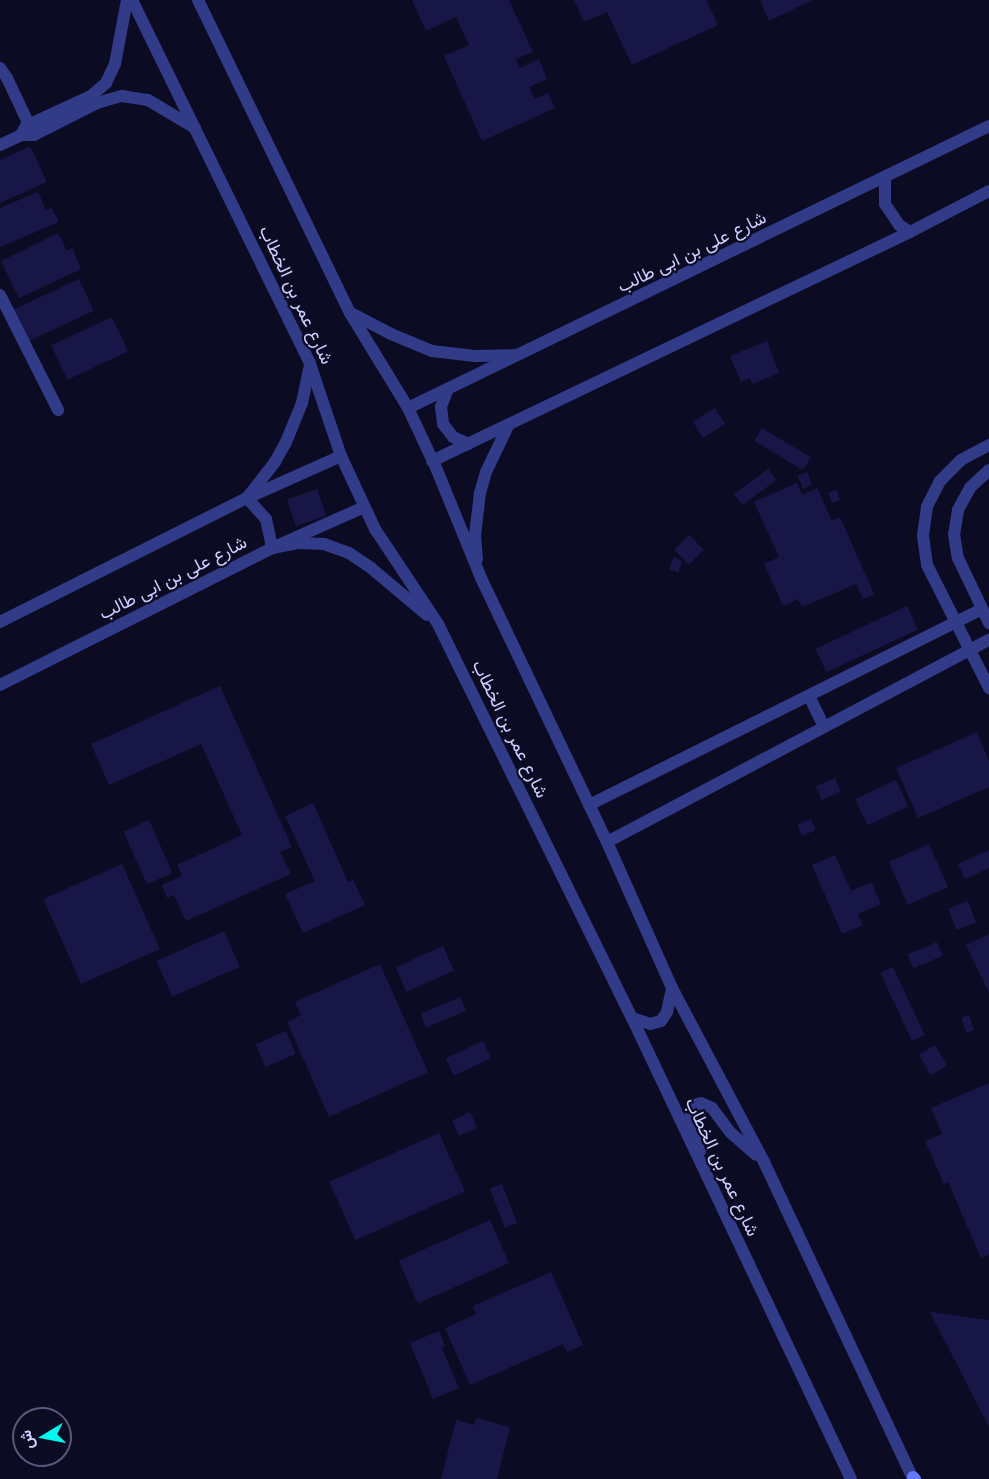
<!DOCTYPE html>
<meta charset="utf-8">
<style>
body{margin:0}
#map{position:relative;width:989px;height:1479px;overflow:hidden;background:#0c0b24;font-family:Inter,Vazirmatn,sans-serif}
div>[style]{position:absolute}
.building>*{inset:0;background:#181646;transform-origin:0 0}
.minor>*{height:12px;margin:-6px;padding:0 6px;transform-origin:6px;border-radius:6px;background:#313b88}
.tertiary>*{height:12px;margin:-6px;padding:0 6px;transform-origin:6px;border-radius:6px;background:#313b88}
.secondary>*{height:12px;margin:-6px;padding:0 6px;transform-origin:6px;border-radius:6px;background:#6577ff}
span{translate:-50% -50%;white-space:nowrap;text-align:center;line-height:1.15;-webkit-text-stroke:4.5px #0c0b24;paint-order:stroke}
.street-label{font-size:18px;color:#cecfff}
.north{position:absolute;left:12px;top:1407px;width:60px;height:60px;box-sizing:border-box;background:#0c0b24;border:2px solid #5a597c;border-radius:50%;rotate:260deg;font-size:16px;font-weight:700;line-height:24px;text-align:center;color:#cecfff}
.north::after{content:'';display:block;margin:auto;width:21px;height:27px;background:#00f9ee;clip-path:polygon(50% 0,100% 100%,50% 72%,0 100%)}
</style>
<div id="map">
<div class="building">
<i style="clip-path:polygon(412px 0,509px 0,533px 52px,516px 59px,520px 68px,539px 59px,547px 79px,529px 87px,535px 99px,548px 93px,555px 108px,482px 141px,444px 56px,469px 45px,456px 17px,426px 31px)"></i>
<i style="clip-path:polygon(574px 0,706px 0,718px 25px,632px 65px,607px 12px,584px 22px)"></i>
<i style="clip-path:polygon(760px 0,812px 0,769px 21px)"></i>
<i style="clip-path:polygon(30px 146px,47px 182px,0 203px,0 160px)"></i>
<i style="clip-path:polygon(38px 192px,46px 210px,52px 208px,59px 222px,0 247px,0 208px)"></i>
<i style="clip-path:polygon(58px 233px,67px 251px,72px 248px,81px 269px,19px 298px,1px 261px)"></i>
<i style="left:79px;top:279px;width:35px;height:73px;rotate:65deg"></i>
<i style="left:112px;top:317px;width:38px;height:67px;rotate:65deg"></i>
<i style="clip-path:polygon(767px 341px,779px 373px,752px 384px,750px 378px,741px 382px,730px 356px)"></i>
<i style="left:715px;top:408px;width:19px;height:26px;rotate:58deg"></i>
<i style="left:762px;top:428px;width:57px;height:15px;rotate:31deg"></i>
<i style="left:768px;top:469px;width:14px;height:42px;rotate:54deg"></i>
<i style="left:807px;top:472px;width:14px;height:10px;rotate:69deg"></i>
<i style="clip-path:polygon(797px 483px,802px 495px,817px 488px,832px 521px,840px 517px,874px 594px,863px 599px,856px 584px,802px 607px,798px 599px,783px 606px,764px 564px,779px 557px,754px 502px)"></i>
<i style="left:317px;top:489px;width:28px;height:32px;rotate:71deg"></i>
<i style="clip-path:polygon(837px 490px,840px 500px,832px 503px,828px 492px)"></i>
<i style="left:689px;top:535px;width:21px;height:21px;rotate:45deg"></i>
<i style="clip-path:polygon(674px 557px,682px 561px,678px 573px,669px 569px)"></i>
<i style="left:907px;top:606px;width:26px;height:101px;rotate:65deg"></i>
<i style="clip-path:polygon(220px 686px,292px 847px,280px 852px,291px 874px,186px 921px,174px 895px,167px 898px,162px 885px,182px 876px,177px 865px,242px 835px,201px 744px,109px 785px,91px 744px)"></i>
<i style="clip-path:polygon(977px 732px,989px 761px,989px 787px,918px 818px,896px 768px)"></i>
<i style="left:835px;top:778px;width:15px;height:21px;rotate:67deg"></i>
<i style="left:896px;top:780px;width:29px;height:45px;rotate:65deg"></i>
<i style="clip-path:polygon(313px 803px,348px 882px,353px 880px,365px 905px,303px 933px,285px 894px,315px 881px,285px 816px)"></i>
<i style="left:811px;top:819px;width:12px;height:15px;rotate:66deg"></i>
<i style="left:149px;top:820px;width:58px;height:28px;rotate:66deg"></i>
<i style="left:929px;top:844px;width:47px;height:44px;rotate:66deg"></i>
<i style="clip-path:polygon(989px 850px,989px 868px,965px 879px,958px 864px)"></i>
<i style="clip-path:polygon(835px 855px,851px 891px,871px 882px,881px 904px,858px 914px,863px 925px,842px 934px,812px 865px)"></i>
<i style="left:122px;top:864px;width:93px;height:86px;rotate:66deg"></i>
<i style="left:968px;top:901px;width:23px;height:21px;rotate:70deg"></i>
<i style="left:224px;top:931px;width:39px;height:74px;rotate:66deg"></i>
<i style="clip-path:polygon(989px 934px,989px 993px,966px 945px)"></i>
<i style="left:937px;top:942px;width:15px;height:32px;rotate:67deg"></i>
<i style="left:443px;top:946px;width:27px;height:52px;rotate:66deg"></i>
<i style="clip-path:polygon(380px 964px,428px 1072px,329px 1117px,287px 1022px,301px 1015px,295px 1002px)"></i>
<i style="left:893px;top:967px;width:75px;height:14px;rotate:65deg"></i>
<i style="left:460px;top:997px;width:15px;height:43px;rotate:67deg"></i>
<i style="left:969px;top:1015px;width:16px;height:8px;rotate:72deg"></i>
<i style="left:286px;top:1031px;width:25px;height:33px;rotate:67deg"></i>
<i style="left:483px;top:1041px;width:19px;height:41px;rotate:65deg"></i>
<i style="left:935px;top:1045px;width:24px;height:19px;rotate:60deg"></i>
<i style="clip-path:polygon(989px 1083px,989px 1254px,981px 1258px,948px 1182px,944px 1184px,925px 1141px,942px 1134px,931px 1108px)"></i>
<i style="left:470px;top:1112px;width:17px;height:20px;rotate:65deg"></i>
<i style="left:439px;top:1133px;width:64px;height:120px;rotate:66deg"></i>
<i style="left:502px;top:1184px;width:42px;height:13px;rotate:69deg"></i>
<i style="left:490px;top:1220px;width:47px;height:100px;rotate:66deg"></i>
<i style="clip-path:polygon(551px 1272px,583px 1345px,567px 1352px,563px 1344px,470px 1385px,445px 1328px,476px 1314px,473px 1306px)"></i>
<i style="clip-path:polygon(930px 1312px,989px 1320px,989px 1427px)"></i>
<i style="clip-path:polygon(439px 1331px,445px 1346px,442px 1348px,459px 1388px,433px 1399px,410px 1343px)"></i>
<i style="clip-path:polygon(476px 1418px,510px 1427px,497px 1479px,441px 1479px,456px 1420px,474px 1425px)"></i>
</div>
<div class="minor">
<i style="left:0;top:68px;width:12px;rotate:55deg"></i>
<i style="left:7px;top:78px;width:59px;rotate:64.7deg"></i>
<i style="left:21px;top:135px;width:10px;rotate:-61deg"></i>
<i style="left:26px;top:126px;width:72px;rotate:-24.8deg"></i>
<i style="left:91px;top:96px;width:20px;rotate:-41deg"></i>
<i style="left:106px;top:83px;width:21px;rotate:-65deg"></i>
<i style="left:115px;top:64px;width:65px;rotate:-79.4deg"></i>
<i style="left:0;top:145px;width:23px;rotate:-25deg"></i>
<i style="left:21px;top:135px;width:13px"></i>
<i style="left:34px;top:135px;width:71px;rotate:-26.9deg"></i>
<i style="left:97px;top:103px;width:26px;rotate:-16deg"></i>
<i style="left:122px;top:96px;width:26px;rotate:9deg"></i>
<i style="left:148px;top:100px;width:55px;rotate:30.8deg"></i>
<i style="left:0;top:295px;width:129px;rotate:63.2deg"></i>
</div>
<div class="tertiary">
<i style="left:132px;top:0;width:405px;rotate:63.9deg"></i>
<i style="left:310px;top:364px;width:97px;rotate:71.4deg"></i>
<i style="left:341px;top:456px;width:81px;rotate:65deg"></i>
<i style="left:375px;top:529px;width:114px;rotate:56.4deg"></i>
<i style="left:438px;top:624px;width:439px;rotate:63.8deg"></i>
<i style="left:632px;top:1018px;width:510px;rotate:64.59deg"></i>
<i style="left:198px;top:0;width:348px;rotate:64.1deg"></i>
<i style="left:350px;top:313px;width:111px;rotate:58.6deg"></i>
<i style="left:408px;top:408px;width:68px;rotate:64.9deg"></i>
<i style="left:437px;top:470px;width:117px;rotate:67.8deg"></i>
<i style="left:481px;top:578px;width:293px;rotate:64.5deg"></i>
<i style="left:607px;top:842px;width:160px;rotate:66deg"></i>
<i style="left:672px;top:988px;width:197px;rotate:62.1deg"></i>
<i style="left:764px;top:1162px;width:350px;rotate:64.8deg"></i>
<i style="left:885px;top:179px;width:25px;rotate:90deg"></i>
<i style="left:885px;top:204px;width:25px;rotate:56deg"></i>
<i style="left:899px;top:225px;width:13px;rotate:32deg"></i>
<i style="left:351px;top:313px;width:45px;rotate:27.7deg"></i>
<i style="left:391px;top:334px;width:44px;rotate:22.5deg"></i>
<i style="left:432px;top:351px;width:43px;rotate:6.6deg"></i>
<i style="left:475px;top:356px;width:41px;rotate:-1.4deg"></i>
<i style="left:310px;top:365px;width:39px;rotate:102deg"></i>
<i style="left:302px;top:403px;width:42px;rotate:112.3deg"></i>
<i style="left:286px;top:442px;width:23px;rotate:119deg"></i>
<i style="left:275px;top:462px;width:46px;rotate:127.9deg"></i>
<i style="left:247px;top:498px;width:28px;rotate:48deg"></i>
<i style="left:266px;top:519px;width:30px;rotate:78deg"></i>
<i style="left:272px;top:548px;width:26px;rotate:-11deg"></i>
<i style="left:298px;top:543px;width:26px;rotate:2deg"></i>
<i style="left:324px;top:544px;width:27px;rotate:20deg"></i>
<i style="left:349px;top:553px;width:27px;rotate:34deg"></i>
<i style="left:371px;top:568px;width:73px;rotate:40deg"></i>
<i style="left:447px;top:391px;width:17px;rotate:111deg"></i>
<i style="left:441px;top:407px;width:17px;rotate:83deg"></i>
<i style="left:443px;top:424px;width:16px;rotate:52deg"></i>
<i style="left:453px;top:437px;width:17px;rotate:24deg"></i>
<i style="left:408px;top:408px;width:646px;rotate:-25.89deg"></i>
<i style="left:989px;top:445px;width:32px;rotate:152deg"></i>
<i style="left:961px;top:460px;width:30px;rotate:135deg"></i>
<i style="left:940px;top:481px;width:29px;rotate:117deg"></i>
<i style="left:927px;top:507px;width:29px;rotate:98deg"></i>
<i style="left:923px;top:536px;width:29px;rotate:82deg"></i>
<i style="left:927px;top:565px;width:138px;rotate:63.2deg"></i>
<i style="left:432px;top:461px;width:530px;rotate:-25.6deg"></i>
<i style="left:910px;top:232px;width:89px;rotate:-27.4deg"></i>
<i style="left:989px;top:470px;width:26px;rotate:137deg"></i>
<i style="left:970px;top:488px;width:25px;rotate:119deg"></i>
<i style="left:958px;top:510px;width:24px;rotate:99deg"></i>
<i style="left:954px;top:534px;width:24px;rotate:81deg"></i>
<i style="left:958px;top:558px;width:72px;rotate:64.5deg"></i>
<i style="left:477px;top:559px;width:24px;rotate:-95deg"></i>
<i style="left:475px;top:535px;width:42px;rotate:-83.2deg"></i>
<i style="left:480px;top:493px;width:22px;rotate:-74deg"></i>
<i style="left:486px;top:472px;width:51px;rotate:-64.4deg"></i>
<i style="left:0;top:622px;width:276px;rotate:-26.7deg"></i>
<i style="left:247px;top:498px;width:103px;rotate:-24.1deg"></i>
<i style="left:0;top:685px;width:305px;rotate:-26.7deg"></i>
<i style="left:272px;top:548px;width:101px;rotate:-24deg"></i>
<i style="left:809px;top:696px;width:34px;rotate:64deg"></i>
<i style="left:589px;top:805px;width:439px;rotate:-26.5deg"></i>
<i style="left:607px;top:842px;width:432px;rotate:-27.9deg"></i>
<i style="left:632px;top:1018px;width:19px;rotate:18deg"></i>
<i style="left:650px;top:1024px;width:11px;rotate:-15deg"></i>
<i style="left:661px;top:1021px;width:11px;rotate:-56deg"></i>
<i style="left:667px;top:1012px;width:25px;rotate:-78deg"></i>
<i style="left:700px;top:1151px;width:35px;rotate:-106deg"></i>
<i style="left:690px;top:1117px;width:13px;rotate:-67deg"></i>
<i style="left:695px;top:1105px;width:6px;rotate:-18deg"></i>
<i style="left:701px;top:1103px;width:12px;rotate:24deg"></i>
<i style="left:712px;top:1108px;width:31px;rotate:53deg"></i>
<i style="left:731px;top:1133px;width:33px;rotate:41deg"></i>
</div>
<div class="secondary">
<i style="left:913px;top:1477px;width:3px;rotate:45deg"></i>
</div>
<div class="street-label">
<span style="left:692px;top:252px;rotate:-26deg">شارع على بن ابى طالب</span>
<span style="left:296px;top:295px;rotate:65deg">شارع عمر بن الخطاب</span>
<span style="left:173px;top:578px;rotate:-27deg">شارع على بن ابى طالب</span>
<span style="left:510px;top:729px;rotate:64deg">شارع عمر بن الخطاب</span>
<span style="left:722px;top:1167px;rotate:65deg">شارع عمر بن الخطاب</span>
</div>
<div class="north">ش</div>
</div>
